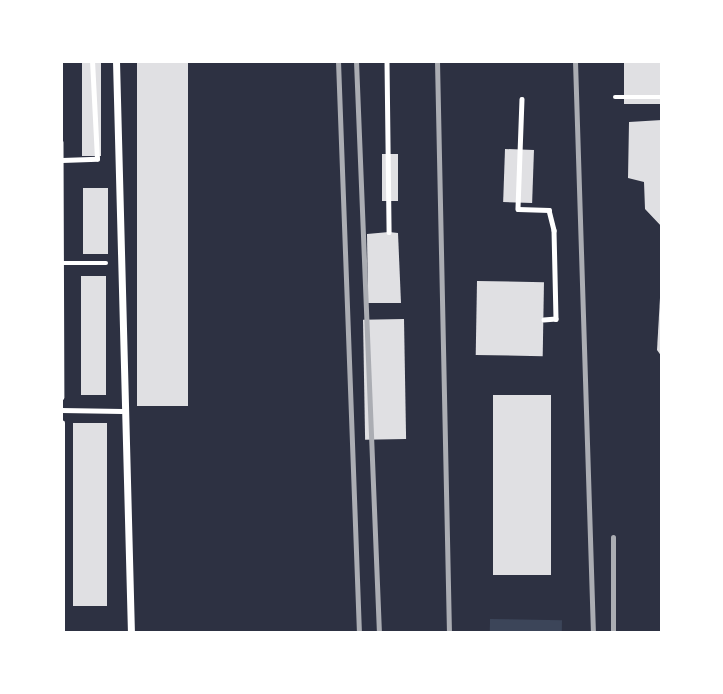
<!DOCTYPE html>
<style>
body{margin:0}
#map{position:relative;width:723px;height:694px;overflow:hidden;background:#2d3142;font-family:Lato,sans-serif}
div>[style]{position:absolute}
.green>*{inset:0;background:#3c4559;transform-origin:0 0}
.building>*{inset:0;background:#e0e0e3;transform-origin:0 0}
.path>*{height:4.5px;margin:-2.25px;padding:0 2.25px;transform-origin:2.25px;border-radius:2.25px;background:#fff}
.service>*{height:5px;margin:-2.5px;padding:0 2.5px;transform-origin:2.5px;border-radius:2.5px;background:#fff}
.minor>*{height:7px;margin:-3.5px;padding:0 3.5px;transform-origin:3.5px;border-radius:3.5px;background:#fff}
.rail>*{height:5px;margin:-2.5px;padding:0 2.5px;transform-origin:2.5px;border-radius:2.5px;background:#abadb3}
span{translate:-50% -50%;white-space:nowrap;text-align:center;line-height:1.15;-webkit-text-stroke:6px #fff;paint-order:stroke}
.frame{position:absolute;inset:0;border:63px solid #fff;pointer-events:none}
</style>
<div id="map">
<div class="green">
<i style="left:490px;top:619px;width:72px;height:14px;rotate:1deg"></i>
</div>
<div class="building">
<i style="left:82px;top:61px;width:19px;height:95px"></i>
<i style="left:137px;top:61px;width:51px;height:345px"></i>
<i style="left:624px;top:61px;width:38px;height:43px"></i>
<i style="clip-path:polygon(662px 120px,662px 227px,645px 209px,644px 182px,628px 178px,629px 122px)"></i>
<i style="left:505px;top:149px;width:29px;height:53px;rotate:2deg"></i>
<i style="left:382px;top:154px;width:16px;height:47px"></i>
<i style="left:83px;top:188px;width:25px;height:66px"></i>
<i style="clip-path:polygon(389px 232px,398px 233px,401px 303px,368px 303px,367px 234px)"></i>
<i style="clip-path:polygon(662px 263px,662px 357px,657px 350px)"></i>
<i style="left:81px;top:276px;width:25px;height:119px"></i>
<i style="left:477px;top:281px;width:67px;height:74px;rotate:1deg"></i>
<i style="left:404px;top:319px;width:120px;height:41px;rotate:89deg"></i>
<i style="left:493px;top:395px;width:58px;height:180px"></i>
<i style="left:73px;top:423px;width:34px;height:183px"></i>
</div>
<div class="path">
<i style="left:387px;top:61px;width:171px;rotate:89.3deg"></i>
<i style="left:615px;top:97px;width:47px"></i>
<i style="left:522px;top:99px;width:110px;rotate:92.1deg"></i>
<i style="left:518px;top:209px;width:31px;rotate:2deg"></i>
<i style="left:549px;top:210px;width:21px;rotate:76deg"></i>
<i style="left:554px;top:230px;width:89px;rotate:88.7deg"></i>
<i style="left:556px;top:319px;width:12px;rotate:175deg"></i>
<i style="left:61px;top:142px;width:255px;rotate:89.8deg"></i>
<i style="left:62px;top:160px;width:35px;rotate:-2deg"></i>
<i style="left:97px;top:159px;width:98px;rotate:-92.9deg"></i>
<i style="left:62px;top:263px;width:44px"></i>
<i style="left:62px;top:633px;width:210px;rotate:-90deg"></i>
</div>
<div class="service">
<i style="left:61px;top:410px;width:61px;rotate:0.9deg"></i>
</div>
<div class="minor">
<i style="left:116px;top:61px;width:572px;rotate:88.5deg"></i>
</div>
<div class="rail">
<i style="left:338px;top:61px;width:572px;rotate:87.9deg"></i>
<i style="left:356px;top:61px;width:572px;rotate:87.7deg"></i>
<i style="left:437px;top:61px;width:572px;rotate:88.8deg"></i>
<i style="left:575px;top:61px;width:572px;rotate:88.2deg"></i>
<i style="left:613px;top:537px;width:96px;rotate:90deg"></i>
</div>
<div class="frame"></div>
</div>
